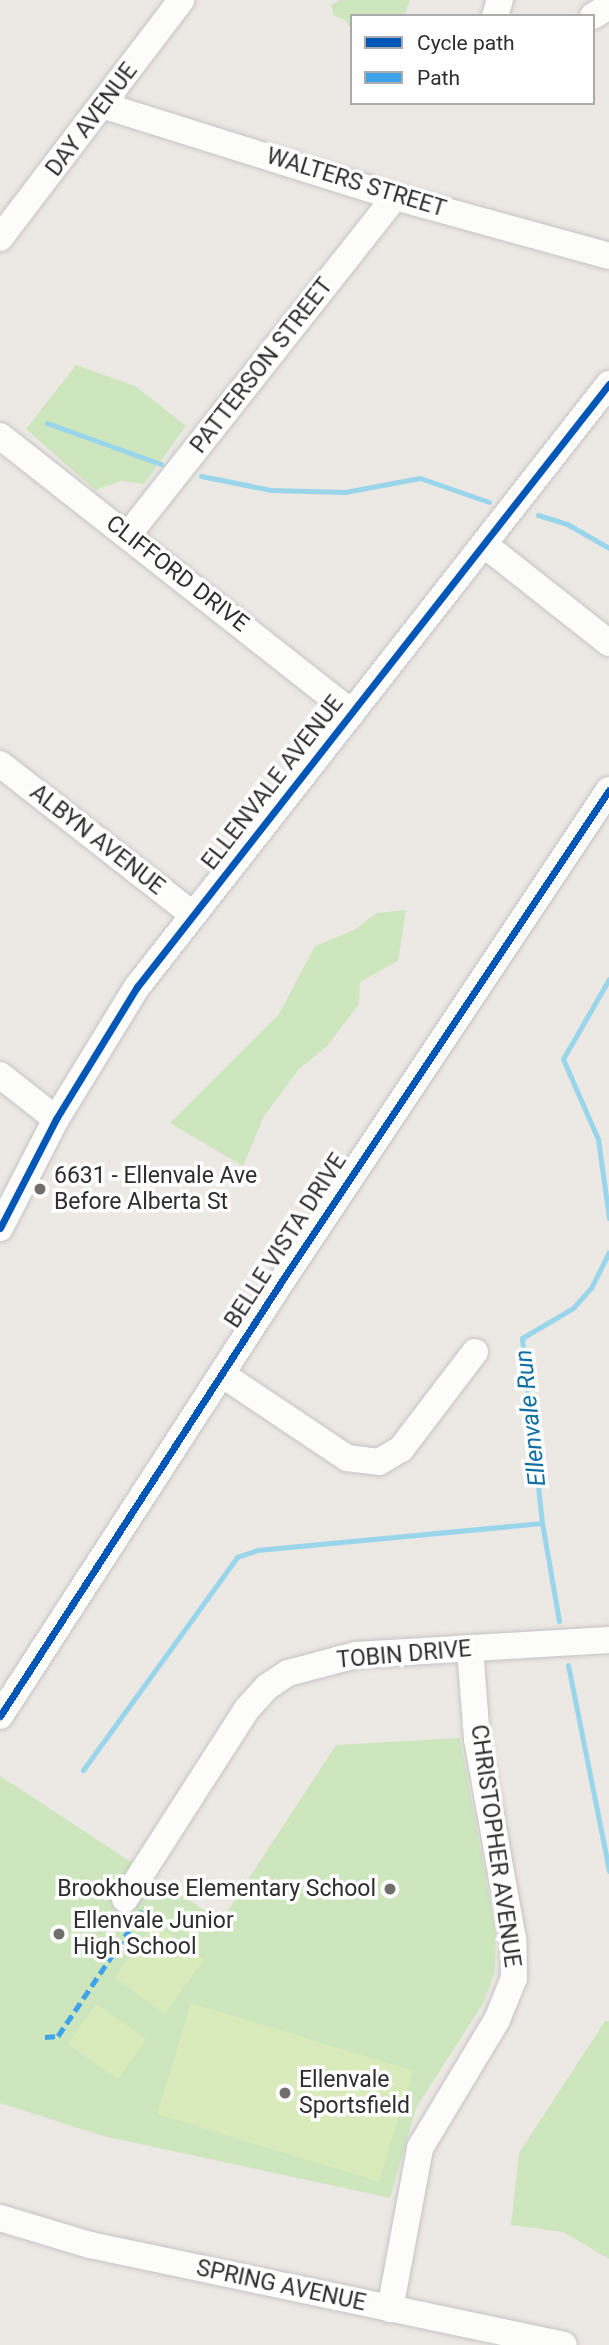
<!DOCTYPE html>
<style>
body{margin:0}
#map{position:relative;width:609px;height:2345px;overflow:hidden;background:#ece8e4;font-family:Roboto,sans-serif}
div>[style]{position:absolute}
.green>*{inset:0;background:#cee6be}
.pitch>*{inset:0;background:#d9eabb;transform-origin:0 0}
.stream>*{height:5px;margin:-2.5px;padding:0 2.5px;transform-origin:2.5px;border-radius:2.5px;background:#99d6ec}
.roads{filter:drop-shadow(0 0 2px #c5c4c5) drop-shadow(0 0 2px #c5c4c5)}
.minor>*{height:26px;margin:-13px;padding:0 13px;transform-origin:13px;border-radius:13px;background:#fcfcfb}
.quiet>*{height:5px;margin-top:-2.5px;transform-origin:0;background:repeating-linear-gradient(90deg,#3ea3eb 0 10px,transparent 0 15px)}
.cycleway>*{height:7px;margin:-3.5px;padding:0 3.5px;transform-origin:3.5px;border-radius:3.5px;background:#0057b8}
.dots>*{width:19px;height:19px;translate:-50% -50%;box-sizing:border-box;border:4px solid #fff;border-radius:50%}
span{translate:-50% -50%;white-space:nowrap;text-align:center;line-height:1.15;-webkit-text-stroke:7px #fff;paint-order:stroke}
.street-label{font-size:23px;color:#2e2e2e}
.poi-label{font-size:23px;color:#2e2e2e}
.left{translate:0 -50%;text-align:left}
.right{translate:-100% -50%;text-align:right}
.water-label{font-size:24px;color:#0d6fa3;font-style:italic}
.legend{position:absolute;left:350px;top:14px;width:245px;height:91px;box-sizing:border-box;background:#fff;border:2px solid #ababab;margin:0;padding:9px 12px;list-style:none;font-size:21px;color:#2e2e2e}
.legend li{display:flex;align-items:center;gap:14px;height:35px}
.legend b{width:35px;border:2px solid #ababab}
</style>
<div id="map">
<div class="green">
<i style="clip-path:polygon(340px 0,410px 0,404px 16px,352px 16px,352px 30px,345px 20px,334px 16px,331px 5px)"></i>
<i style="clip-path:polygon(76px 365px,135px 386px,186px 426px,144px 484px,121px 481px,95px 490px,26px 429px)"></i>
<i style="clip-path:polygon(406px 910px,398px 961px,360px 982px,359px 1004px,327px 1046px,298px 1070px,264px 1116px,243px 1166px,170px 1123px,279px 1014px,315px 946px,354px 930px,377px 913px)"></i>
<i style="clip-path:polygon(460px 1738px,496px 1933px,495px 1971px,484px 2002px,416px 2108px,390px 2198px,103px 2136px,0 2103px,0 1776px,221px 1921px,336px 1745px)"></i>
<i style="clip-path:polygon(605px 2021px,609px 2021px,609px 2259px,563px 2232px,511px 2225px,519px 2153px)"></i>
</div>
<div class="pitch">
<i style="left:154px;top:1923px;width:62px;height:67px;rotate:36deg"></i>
<i style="left:191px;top:2003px;width:232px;height:116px;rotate:17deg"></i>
<i style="left:96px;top:2004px;width:61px;height:49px;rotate:35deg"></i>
</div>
<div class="stream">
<i style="left:47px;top:423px;width:121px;rotate:19.8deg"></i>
<i style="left:201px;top:476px;width:71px;rotate:11.3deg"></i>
<i style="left:271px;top:490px;width:74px;rotate:1.5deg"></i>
<i style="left:345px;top:492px;width:76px;rotate:-10.6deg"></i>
<i style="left:420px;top:478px;width:73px;rotate:19.2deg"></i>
<i style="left:538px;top:515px;width:30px;rotate:17deg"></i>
<i style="left:567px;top:524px;width:48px;rotate:29.7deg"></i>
<i style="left:609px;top:979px;width:92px;rotate:119.9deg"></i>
<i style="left:563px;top:1059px;width:87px;rotate:66.4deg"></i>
<i style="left:598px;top:1139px;width:80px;rotate:82.1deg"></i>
<i style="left:559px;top:1621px;width:99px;rotate:-99.8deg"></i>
<i style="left:542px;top:1523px;width:186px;rotate:-96.2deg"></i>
<i style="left:522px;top:1338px;width:59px;rotate:-30.5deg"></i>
<i style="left:573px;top:1308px;width:27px;rotate:-48deg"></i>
<i style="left:591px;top:1288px;width:40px;rotate:-63.4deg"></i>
<i style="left:568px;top:1665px;width:210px;rotate:78.7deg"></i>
<i style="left:83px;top:1770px;width:263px;rotate:-54.1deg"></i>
<i style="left:237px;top:1557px;width:21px;rotate:-19deg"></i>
<i style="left:257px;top:1550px;width:286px;rotate:-5.4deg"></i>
</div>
<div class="roads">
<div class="minor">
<i style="left:495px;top:16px;width:17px;rotate:-73deg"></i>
<i style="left:593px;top:16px;width:19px;rotate:-32deg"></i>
<i style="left:105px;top:106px;width:304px;rotate:17.4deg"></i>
<i style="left:395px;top:197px;width:222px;rotate:15.4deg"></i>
<i style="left:0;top:238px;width:299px;rotate:-52.7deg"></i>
<i style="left:0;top:436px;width:448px;rotate:38.2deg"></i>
<i style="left:128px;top:535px;width:431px;rotate:-51.7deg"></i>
<i style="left:485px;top:545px;width:158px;rotate:38.3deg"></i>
<i style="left:0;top:764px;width:245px;rotate:38deg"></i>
<i style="left:0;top:1075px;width:71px;rotate:38.2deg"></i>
<i style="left:0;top:1228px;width:123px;rotate:-62.8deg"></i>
<i style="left:56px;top:1119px;width:155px;rotate:-58.5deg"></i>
<i style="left:137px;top:987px;width:766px;rotate:-51.95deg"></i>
<i style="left:223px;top:1375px;width:149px;rotate:33.8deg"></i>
<i style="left:347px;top:1458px;width:32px;rotate:7deg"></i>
<i style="left:379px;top:1462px;width:26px;rotate:-31deg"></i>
<i style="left:401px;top:1449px;width:122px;rotate:-52.7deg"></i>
<i style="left:0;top:1716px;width:524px;rotate:-57.07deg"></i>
<i style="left:285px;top:1276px;width:584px;rotate:-56.31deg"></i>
<i style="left:125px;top:1899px;width:226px;rotate:-57.3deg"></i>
<i style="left:247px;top:1709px;width:30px;rotate:-48deg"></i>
<i style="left:267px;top:1687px;width:25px;rotate:-34deg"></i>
<i style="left:288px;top:1673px;width:70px;rotate:-14.8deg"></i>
<i style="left:356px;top:1655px;width:253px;rotate:-3.4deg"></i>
<i style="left:0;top:2218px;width:94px;rotate:16.7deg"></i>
<i style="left:90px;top:2245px;width:484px;rotate:11.9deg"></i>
<i style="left:390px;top:2309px;width:164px;rotate:-79.4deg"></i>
<i style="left:420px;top:2148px;width:149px;rotate:-59deg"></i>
<i style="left:497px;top:2020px;width:45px;rotate:-68deg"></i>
<i style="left:514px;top:1978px;width:39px;rotate:-91deg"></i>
<i style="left:513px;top:1939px;width:203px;rotate:-100.2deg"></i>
<i style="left:477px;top:1739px;width:90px;rotate:-94.4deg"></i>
</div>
</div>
<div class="quiet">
<i style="left:45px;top:2037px;width:13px;rotate:-4deg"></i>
<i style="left:58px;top:2036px;width:151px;rotate:-56.1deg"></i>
</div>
<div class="cycleway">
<i style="left:0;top:1228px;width:123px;rotate:-62.8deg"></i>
<i style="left:56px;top:1119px;width:155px;rotate:-58.5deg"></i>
<i style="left:137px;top:987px;width:766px;rotate:-51.95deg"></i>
<i style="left:0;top:1716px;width:524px;rotate:-57.07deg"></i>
<i style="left:285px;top:1276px;width:584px;rotate:-56.31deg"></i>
</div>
<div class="dots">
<i style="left:40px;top:1189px;background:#706f6e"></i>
<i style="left:390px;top:1889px;background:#706f6e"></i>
<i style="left:59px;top:1934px;background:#706f6e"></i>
<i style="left:285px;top:2093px;background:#706f6e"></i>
</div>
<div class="street-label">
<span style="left:92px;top:120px;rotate:-53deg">DAY AVENUE</span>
<span style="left:356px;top:183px;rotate:17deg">WALTERS STREET</span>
<span style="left:262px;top:366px;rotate:-52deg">PATTERSON STREET</span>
<span style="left:177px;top:574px;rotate:38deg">CLIFFORD DRIVE</span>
<span style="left:273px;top:783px;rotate:-52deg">ELLENVALE AVENUE</span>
<span style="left:97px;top:840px;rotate:38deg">ALBYN AVENUE</span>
<span style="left:286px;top:1241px;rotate:-57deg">BELLE VISTA DRIVE</span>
<span style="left:404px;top:1655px;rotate:-5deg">TOBIN DRIVE</span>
<span style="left:495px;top:1846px;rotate:82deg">CHRISTOPHER AVENUE</span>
<span style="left:281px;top:2286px;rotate:12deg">SPRING AVENUE</span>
</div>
<div class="poi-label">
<span class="left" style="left:54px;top:1189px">6631 - Ellenvale Ave<br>Before Alberta St</span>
<span class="right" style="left:376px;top:1889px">Brookhouse Elementary School</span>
<span class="left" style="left:73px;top:1934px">Ellenvale Junior<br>High School</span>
<span class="left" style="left:299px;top:2093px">Ellenvale<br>Sportsfield</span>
</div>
<div class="water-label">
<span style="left:531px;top:1418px;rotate:-96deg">Ellenvale Run</span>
</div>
<ul class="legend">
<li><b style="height:9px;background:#0057b8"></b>Cycle path</li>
<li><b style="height:9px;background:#3ea3eb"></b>Path</li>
</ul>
</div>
